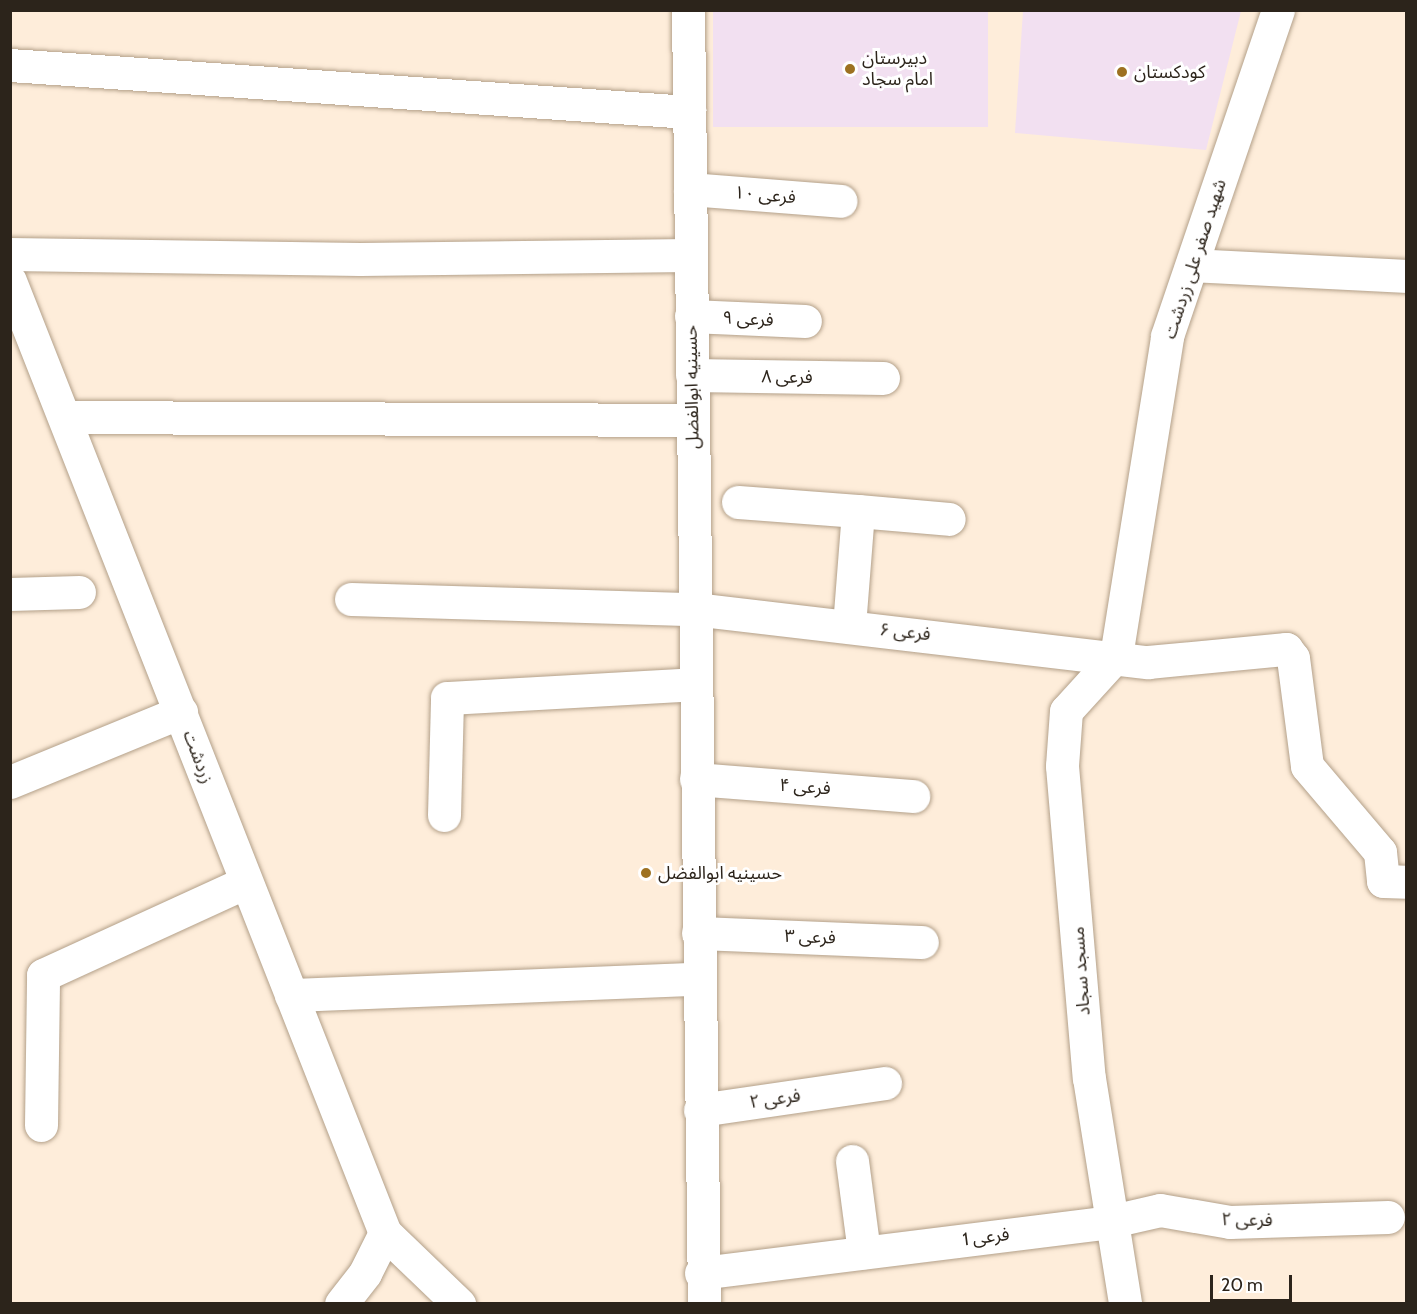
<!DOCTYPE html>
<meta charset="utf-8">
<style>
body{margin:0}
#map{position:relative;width:1417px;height:1314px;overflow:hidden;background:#feedda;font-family:Cabin,"Noto Sans Arabic",sans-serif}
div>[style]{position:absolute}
.education>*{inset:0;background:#f2e0f1;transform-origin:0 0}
.roads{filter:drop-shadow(0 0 2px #b3a089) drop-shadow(0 0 2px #b3a089)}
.minor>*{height:33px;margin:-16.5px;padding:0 16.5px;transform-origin:16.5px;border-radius:16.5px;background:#fff}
.dots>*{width:16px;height:16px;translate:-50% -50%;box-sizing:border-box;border:3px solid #fff;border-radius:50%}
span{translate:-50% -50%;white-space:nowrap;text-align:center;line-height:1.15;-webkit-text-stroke:6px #fff;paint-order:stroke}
.poi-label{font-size:18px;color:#2c241b}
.left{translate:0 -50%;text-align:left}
.street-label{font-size:18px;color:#2c241b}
.frame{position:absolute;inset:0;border:12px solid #2c241b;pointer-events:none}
.scale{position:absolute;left:1210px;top:1275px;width:82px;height:27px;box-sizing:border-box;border:3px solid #2c241b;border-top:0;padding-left:8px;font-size:18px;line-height:21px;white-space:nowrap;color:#2c241b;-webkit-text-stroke:4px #fff;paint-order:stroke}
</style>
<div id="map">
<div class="education">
<i style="left:713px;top:11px;width:275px;height:116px"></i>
<i style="clip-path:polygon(1023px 11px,1241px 11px,1206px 150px,1015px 133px)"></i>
</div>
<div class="roads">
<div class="minor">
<i style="left:688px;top:10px;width:1294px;rotate:89.29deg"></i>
<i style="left:10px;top:65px;width:681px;rotate:3.96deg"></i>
<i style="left:690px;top:189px;width:151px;rotate:4.5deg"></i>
<i style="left:10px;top:254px;width:350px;rotate:0.8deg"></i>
<i style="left:360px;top:259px;width:330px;rotate:-0.7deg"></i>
<i style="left:1192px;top:265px;width:214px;rotate:2.9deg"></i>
<i style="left:10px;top:281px;width:1023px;rotate:68.5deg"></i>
<i style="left:385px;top:1233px;width:103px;rotate:43.8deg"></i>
<i style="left:691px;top:316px;width:114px;rotate:2.5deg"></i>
<i style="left:692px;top:375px;width:191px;rotate:0.9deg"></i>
<i style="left:66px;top:417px;width:626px;rotate:0.27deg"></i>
<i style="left:738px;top:502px;width:120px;rotate:4.3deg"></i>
<i style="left:10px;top:594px;width:69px;rotate:-1.7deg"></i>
<i style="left:351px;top:599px;width:343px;rotate:1.7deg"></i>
<i style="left:694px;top:609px;width:457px;rotate:6.7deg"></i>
<i style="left:1148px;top:662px;width:139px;rotate:-5.4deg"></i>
<i style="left:1286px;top:649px;width:11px;rotate:52deg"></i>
<i style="left:1293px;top:658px;width:109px;rotate:82.6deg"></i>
<i style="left:1307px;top:766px;width:113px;rotate:49.7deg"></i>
<i style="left:1380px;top:852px;width:29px;rotate:84deg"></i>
<i style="left:1383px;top:881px;width:23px;rotate:2deg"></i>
<i style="left:849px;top:626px;width:115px;rotate:-85.5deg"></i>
<i style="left:858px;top:511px;width:91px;rotate:5deg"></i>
<i style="left:1116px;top:656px;width:74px;rotate:132.3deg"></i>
<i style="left:1066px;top:711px;width:55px;rotate:94.2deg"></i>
<i style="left:1062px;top:766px;width:313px;rotate:85.1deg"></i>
<i style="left:1089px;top:1078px;width:229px;rotate:80.9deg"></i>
<i style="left:1116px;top:656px;width:324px;rotate:-80.9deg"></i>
<i style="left:1167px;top:336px;width:344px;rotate:-71.2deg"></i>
<i style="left:696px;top:779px;width:218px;rotate:4.5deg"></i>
<i style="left:10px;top:782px;width:185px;rotate:-22.3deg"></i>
<i style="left:444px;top:815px;width:117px;rotate:-88.5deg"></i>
<i style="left:447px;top:698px;width:248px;rotate:-3.2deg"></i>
<i style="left:698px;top:933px;width:224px;rotate:2.3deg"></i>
<i style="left:291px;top:995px;width:407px;rotate:-2.3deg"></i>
<i style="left:700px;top:1110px;width:187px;rotate:-8.3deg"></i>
<i style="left:41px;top:1125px;width:150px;rotate:-89.2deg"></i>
<i style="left:43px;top:975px;width:223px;rotate:-24.6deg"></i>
<i style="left:852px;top:1161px;width:92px;rotate:82.5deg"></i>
<i style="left:701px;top:1273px;width:410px;rotate:-7.1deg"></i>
<i style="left:1108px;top:1222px;width:53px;rotate:-13deg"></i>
<i style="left:1160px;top:1210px;width:71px;rotate:9.7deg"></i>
<i style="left:1230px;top:1222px;width:158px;rotate:-1.8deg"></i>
<i style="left:341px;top:1304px;width:39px;rotate:-52deg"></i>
<i style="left:365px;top:1273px;width:45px;rotate:-63.4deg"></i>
</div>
</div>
<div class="dots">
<i style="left:850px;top:69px;background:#9d7121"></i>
<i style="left:1122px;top:72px;background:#9d7121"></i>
<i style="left:646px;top:873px;background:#9d7121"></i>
</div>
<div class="poi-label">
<span class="left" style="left:862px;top:69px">دبیرستان<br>امام سجاد</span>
<span class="left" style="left:1134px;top:72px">کودکستان</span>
<span class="left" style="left:658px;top:873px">حسینیه ابوالفضل</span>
</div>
<div class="street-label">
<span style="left:765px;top:195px;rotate:5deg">فرعی ۱۰</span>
<span style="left:1195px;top:259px;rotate:-72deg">شهید صفر علی زردشت</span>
<span style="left:748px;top:319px;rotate:3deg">فرعی ۹</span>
<span style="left:787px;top:377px;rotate:1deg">فرعی ۸</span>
<span style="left:692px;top:387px;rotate:-91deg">حسینیه ابوالفضل</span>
<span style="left:905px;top:632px;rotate:6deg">فرعی ۶</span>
<span style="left:198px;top:757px;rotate:69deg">زردشت</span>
<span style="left:805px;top:787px;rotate:4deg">فرعی ۴</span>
<span style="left:810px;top:937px;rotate:2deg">فرعی ۳</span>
<span style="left:1081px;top:971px;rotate:-94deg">مسجد سجاد</span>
<span style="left:775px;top:1099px;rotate:-8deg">فرعی ۲</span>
<span style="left:1247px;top:1220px;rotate:1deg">فرعی ۲</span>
<span style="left:986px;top:1237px;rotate:-7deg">فرعی 1</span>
</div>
<div class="frame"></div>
<div class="scale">20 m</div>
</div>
